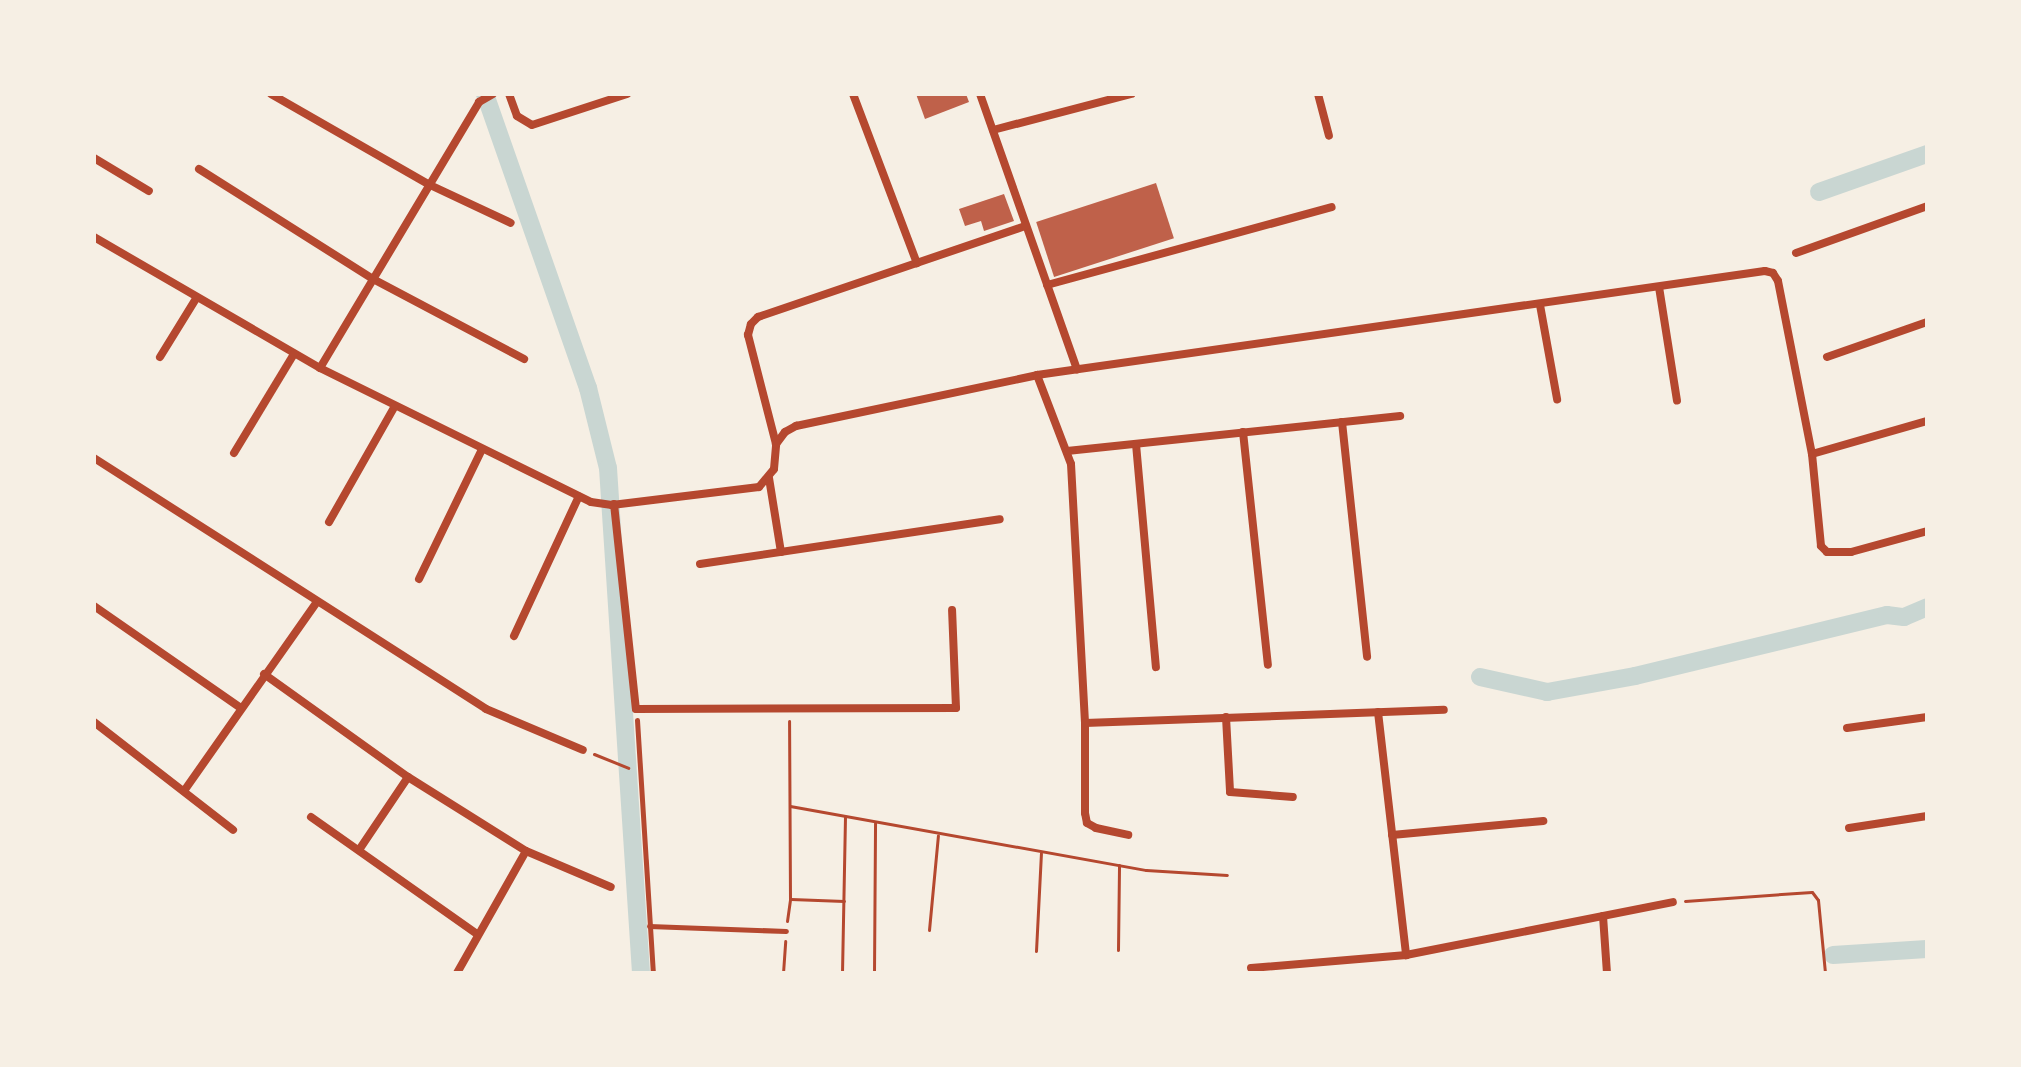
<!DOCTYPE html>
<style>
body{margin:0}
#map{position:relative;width:2021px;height:1067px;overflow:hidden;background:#f6efe4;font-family:"Nunito Sans",sans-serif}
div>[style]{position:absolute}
.canal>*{height:18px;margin:-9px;padding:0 9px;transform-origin:9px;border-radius:9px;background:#c9d6d2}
.building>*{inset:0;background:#bf614a;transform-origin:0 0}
.path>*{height:3px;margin:-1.5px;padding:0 1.5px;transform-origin:1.5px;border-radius:1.5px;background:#b5482f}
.service>*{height:5px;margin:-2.5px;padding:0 2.5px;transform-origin:2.5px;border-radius:2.5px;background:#b5482f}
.minor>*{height:8px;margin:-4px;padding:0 4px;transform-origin:4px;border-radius:4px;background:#b5482f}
span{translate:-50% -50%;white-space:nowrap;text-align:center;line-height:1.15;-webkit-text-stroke:6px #f6efe4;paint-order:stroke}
.frame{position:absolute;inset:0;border:96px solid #f6efe4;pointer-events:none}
</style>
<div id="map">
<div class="canal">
<i style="left:485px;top:94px;width:312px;rotate:70.7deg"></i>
<i style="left:588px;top:388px;width:82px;rotate:76deg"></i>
<i style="left:608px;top:468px;width:506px;rotate:86.26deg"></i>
<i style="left:1819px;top:192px;width:114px;rotate:-19.4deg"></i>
<i style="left:1480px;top:677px;width:69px;rotate:12.6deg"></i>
<i style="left:1547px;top:692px;width:89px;rotate:-10.3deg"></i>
<i style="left:1635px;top:676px;width:259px;rotate:-13.6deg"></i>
<i style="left:1887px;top:615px;width:17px;rotate:7deg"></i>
<i style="left:1904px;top:617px;width:25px;rotate:-23deg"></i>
<i style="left:1833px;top:955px;width:94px;rotate:-3.7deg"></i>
</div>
<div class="building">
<i style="clip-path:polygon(916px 94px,966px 94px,969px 102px,925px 119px)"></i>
<i style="left:1156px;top:183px;width:58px;height:126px;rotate:72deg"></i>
<i style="clip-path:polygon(1004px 194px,1014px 221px,984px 231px,981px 221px,965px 226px,959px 209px)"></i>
</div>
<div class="path">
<i style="left:594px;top:754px;width:37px;rotate:22deg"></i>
<i style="left:790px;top:806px;width:362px;rotate:10.2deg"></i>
<i style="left:1146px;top:870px;width:81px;rotate:3.5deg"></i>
<i style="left:791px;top:899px;width:53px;rotate:2.2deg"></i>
<i style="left:1685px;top:901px;width:127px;rotate:-4.1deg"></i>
<i style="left:1812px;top:892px;width:10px;rotate:53deg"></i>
<i style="left:1818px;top:900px;width:73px;rotate:84.5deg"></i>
<i style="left:787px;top:921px;width:22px;rotate:-82deg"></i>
<i style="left:790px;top:899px;width:178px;rotate:-90.3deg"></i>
<i style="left:929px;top:930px;width:95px;rotate:-84.6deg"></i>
<i style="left:1118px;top:950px;width:85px;rotate:-89.3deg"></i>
<i style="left:1036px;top:951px;width:98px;rotate:-87.1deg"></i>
<i style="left:783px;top:973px;width:32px;rotate:-86deg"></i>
<i style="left:842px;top:973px;width:156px;rotate:-88.9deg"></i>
<i style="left:874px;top:973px;width:150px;rotate:-89.6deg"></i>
</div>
<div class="service">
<i style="left:637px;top:720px;width:254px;rotate:86.4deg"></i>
<i style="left:649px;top:926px;width:137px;rotate:2.1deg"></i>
</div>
<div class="minor">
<i style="left:271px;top:94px;width:183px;rotate:29.8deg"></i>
<i style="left:430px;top:185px;width:89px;rotate:25.1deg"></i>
<i style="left:509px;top:94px;width:23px;rotate:70deg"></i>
<i style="left:517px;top:116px;width:17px;rotate:31deg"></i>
<i style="left:532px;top:125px;width:100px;rotate:-18.1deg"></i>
<i style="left:853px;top:94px;width:181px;rotate:69.3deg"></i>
<i style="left:980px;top:94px;width:292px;rotate:70.6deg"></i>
<i style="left:1318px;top:94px;width:43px;rotate:75.3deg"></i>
<i style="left:993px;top:130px;width:143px;rotate:-14.6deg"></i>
<i style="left:94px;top:158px;width:64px;rotate:31deg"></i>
<i style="left:199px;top:169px;width:206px;rotate:32.3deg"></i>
<i style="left:373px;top:279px;width:171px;rotate:27.9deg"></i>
<i style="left:94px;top:237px;width:261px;rotate:30.1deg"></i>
<i style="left:320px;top:368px;width:302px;rotate:26.3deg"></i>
<i style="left:591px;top:502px;width:21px;rotate:8deg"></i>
<i style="left:612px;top:505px;width:148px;rotate:-7deg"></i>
<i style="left:759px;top:487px;width:23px;rotate:-50deg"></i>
<i style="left:774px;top:469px;width:25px;rotate:-85deg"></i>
<i style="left:776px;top:444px;width:15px;rotate:-53deg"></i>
<i style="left:785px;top:432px;width:13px;rotate:-29deg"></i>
<i style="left:796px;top:426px;width:246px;rotate:-11.9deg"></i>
<i style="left:1037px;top:375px;width:735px;rotate:-8.13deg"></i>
<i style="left:1765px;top:271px;width:8px;rotate:14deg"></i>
<i style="left:1773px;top:273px;width:9px;rotate:58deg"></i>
<i style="left:1778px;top:281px;width:176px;rotate:78.9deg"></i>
<i style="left:1812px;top:454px;width:92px;rotate:84.4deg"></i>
<i style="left:1821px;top:546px;width:8px;rotate:45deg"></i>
<i style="left:1827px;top:552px;width:24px"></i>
<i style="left:1851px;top:552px;width:79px;rotate:-15.4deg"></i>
<i style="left:1796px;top:253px;width:139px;rotate:-19.7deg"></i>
<i style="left:1047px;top:285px;width:295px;rotate:-15.3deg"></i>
<i style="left:1659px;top:287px;width:115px;rotate:81deg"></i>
<i style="left:1540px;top:305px;width:96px;rotate:79.7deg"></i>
<i style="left:160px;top:357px;width:70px;rotate:-58.3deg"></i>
<i style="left:1827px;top:357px;width:106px;rotate:-19.3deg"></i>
<i style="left:320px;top:368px;width:310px;rotate:-59.1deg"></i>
<i style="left:479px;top:102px;width:16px;rotate:-30deg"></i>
<i style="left:1037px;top:375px;width:95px;rotate:69.1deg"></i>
<i style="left:1071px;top:464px;width:259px;rotate:86.9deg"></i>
<i style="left:1085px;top:723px;width:90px;rotate:90deg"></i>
<i style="left:1085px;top:813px;width:10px;rotate:79deg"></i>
<i style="left:1087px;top:823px;width:10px;rotate:29deg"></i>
<i style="left:1096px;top:828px;width:33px;rotate:12deg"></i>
<i style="left:1342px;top:422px;width:236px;rotate:83.9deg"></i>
<i style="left:1243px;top:432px;width:234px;rotate:83.9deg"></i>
<i style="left:776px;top:444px;width:113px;rotate:-104.4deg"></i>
<i style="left:748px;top:335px;width:11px;rotate:-75deg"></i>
<i style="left:751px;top:324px;width:10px;rotate:-45deg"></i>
<i style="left:758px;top:317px;width:283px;rotate:-18.8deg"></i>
<i style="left:1136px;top:444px;width:224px;rotate:84.9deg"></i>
<i style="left:1067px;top:451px;width:335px;rotate:-6deg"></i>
<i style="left:234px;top:453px;width:116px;rotate:-58.8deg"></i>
<i style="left:1812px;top:454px;width:120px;rotate:-16deg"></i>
<i style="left:94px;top:458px;width:465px;rotate:32.6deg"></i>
<i style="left:486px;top:709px;width:105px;rotate:22.9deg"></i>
<i style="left:769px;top:478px;width:75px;rotate:80.8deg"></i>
<i style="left:614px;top:504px;width:206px;rotate:83.9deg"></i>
<i style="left:636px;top:709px;width:320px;rotate:-0.2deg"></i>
<i style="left:956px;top:708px;width:98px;rotate:-92.3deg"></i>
<i style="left:329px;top:522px;width:133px;rotate:-60.4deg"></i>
<i style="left:700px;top:564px;width:303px;rotate:-8.5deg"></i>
<i style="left:419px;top:579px;width:144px;rotate:-64.1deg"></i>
<i style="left:94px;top:606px;width:179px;rotate:34.8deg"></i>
<i style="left:514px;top:636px;width:154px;rotate:-65.1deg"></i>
<i style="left:264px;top:674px;width:177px;rotate:35.6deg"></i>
<i style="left:408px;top:777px;width:139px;rotate:32.1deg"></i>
<i style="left:526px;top:851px;width:92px;rotate:23deg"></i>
<i style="left:1378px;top:712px;width:245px;rotate:83.4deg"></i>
<i style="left:1226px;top:717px;width:75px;rotate:86.9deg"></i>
<i style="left:1230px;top:792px;width:63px;rotate:4.5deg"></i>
<i style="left:94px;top:722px;width:176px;rotate:37.8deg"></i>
<i style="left:1085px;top:723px;width:359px;rotate:-2.1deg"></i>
<i style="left:1847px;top:728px;width:81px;rotate:-7.8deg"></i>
<i style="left:184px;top:791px;width:230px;rotate:-54.9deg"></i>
<i style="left:311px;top:817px;width:204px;rotate:35.2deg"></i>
<i style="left:1849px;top:828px;width:79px;rotate:-8.7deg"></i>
<i style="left:1392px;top:835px;width:152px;rotate:-5.3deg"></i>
<i style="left:359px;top:850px;width:88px;rotate:-56.1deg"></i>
<i style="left:1603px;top:916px;width:57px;rotate:86deg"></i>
<i style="left:1251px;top:968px;width:156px;rotate:-4.8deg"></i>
<i style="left:1406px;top:955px;width:272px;rotate:-11.2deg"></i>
<i style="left:457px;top:973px;width:140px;rotate:-60.5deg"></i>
</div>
<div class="frame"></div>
</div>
